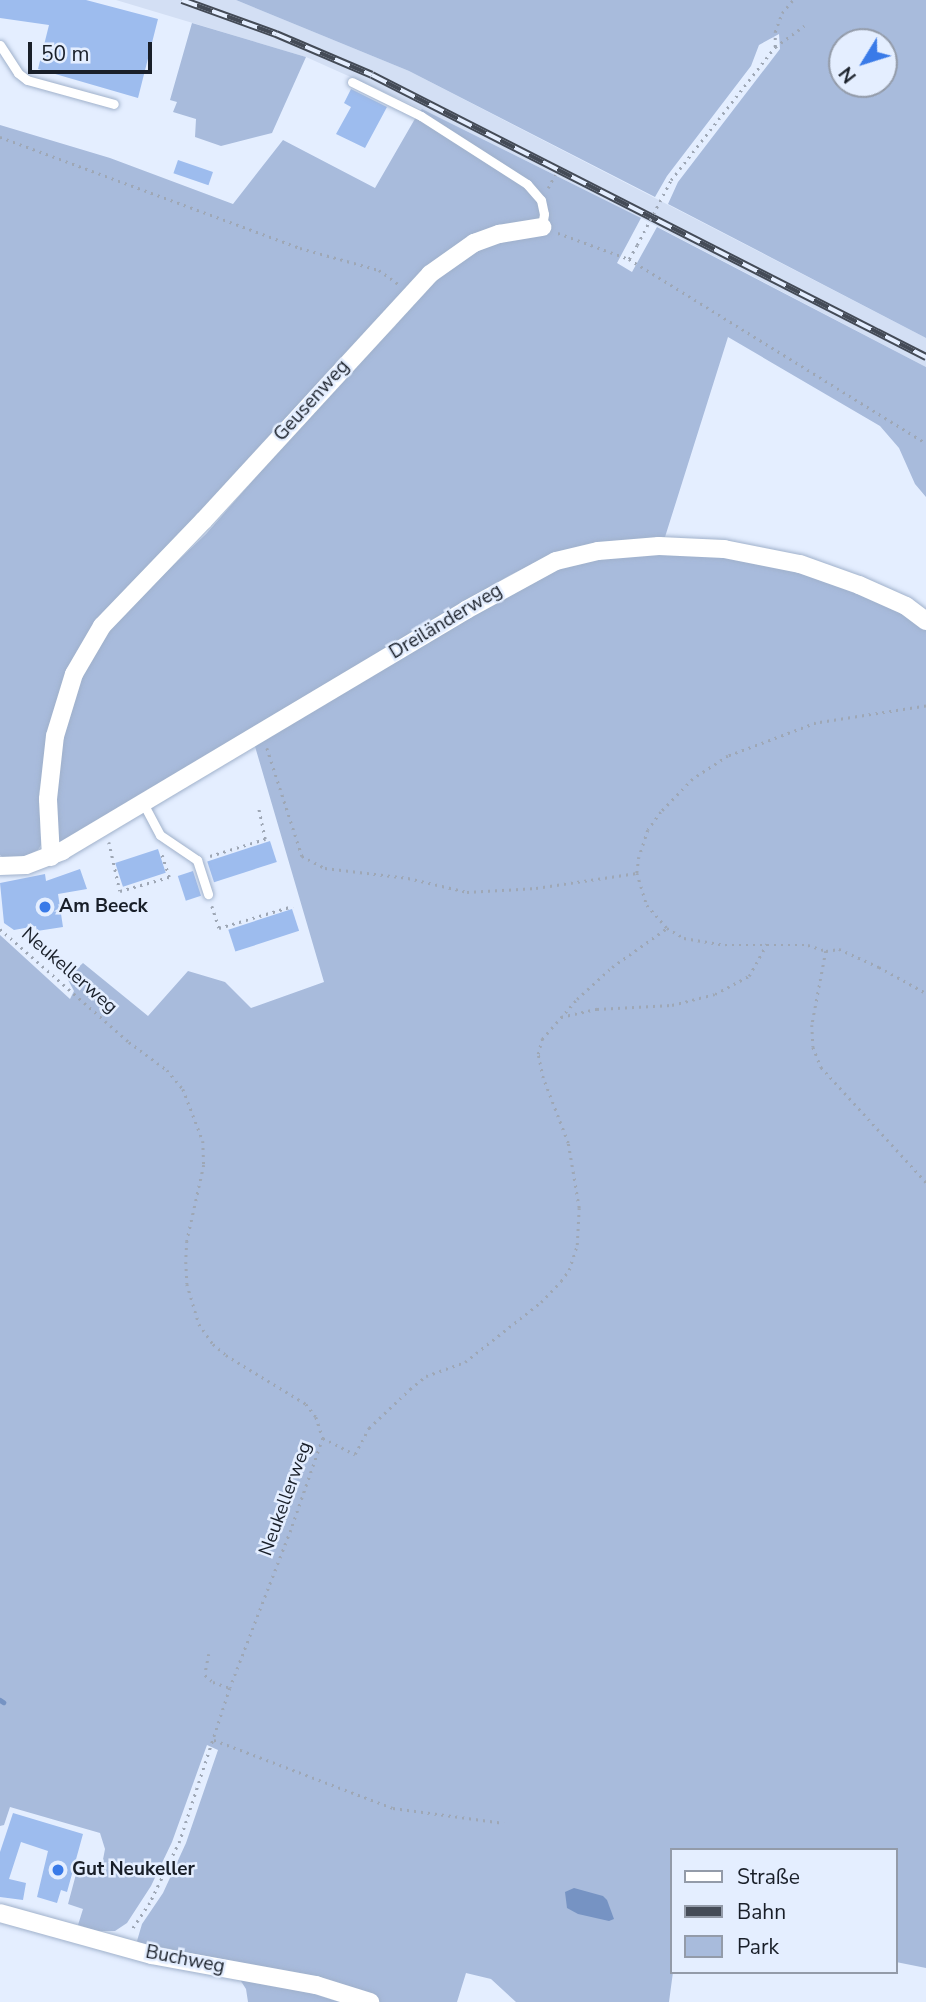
<!DOCTYPE html>
<meta charset="utf-8">
<style>
body{margin:0}
#map{position:relative;width:926px;height:2002px;overflow:hidden;background:#e4eeff;font-family:"Nunito Sans",sans-serif}
div>[style]{position:absolute}
.built>*{inset:0;background:#d3dff4}
.green>*{inset:0;background:#a8bbdc}
.water>*{inset:0;background:#7693c3}
.stream>*{height:5px;margin:-2.5px;padding:0 2.5px;transform-origin:2.5px;border-radius:2.5px;background:#7693c3}
.building>*{inset:0;background:#9dbcee;transform-origin:0 0}
.path>*{height:2.5px;margin-top:-1.25px;transform-origin:0;background:repeating-linear-gradient(90deg,#9ea7b5 0 2px,transparent 0 7px)}
.roads{filter:drop-shadow(0 0 2px #a0b1cb) drop-shadow(0 0 2px #a0b1cb)}
.lane>*{height:9px;margin:-4.5px;padding:0 4.5px;transform-origin:4.5px;border-radius:4.5px;background:#fff}
.street>*{height:18px;margin:-9px;padding:0 9px;transform-origin:9px;border-radius:9px;background:#fff}
.rail>*{height:8px;margin-top:-4px;transform-origin:0;background:repeating-linear-gradient(90deg,#e4eeff 0 16px,#444b57 0 32px);box-sizing:border-box;border-block:2px solid #444b57}
.path-bridge>*{height:2.5px;margin-top:-1.25px;transform-origin:0;background:repeating-linear-gradient(90deg,#9ea7b5 0 2px,transparent 0 7px)}
.dots>*{width:19px;height:19px;translate:-50% -50%;box-sizing:border-box;border:4px solid #e4eeff;border-radius:50%}
span{translate:-50% -50%;white-space:nowrap;text-align:center;line-height:1.15;-webkit-text-stroke:5px #e4eeff;paint-order:stroke}
.street-label{font-size:19px;color:#191f29}
.poi-label{font-size:19px;color:#191f29;font-weight:700}
.left{translate:0 -50%;text-align:left}
.legend{position:absolute;left:670px;top:1848px;width:228px;height:126px;box-sizing:border-box;background:#e4eeff;border:2px solid #939ba9;margin:0;padding:9px 12px;list-style:none;font-size:21px;color:#191f29}
.legend li{display:flex;align-items:center;gap:14px;height:35px}
.legend b{width:35px;border:2px solid #939ba9}
.north{position:absolute;left:828px;top:28px;width:70px;height:70px;box-sizing:border-box;background:#e4eeff;border:2px solid #939ba9;border-radius:50%;rotate:232deg;font-size:19px;font-weight:700;line-height:28px;text-align:center;color:#191f29}
.north::after{content:'';display:block;margin:auto;width:24px;height:32px;background:#397ae8;clip-path:polygon(50% 0,100% 100%,50% 72%,0 100%)}
.scale{position:absolute;left:28px;top:42px;width:124px;height:32px;box-sizing:border-box;border:4px solid #191f29;border-top:0;padding-left:9px;font-size:21px;line-height:24px;white-space:nowrap;color:#191f29;-webkit-text-stroke:5px #e4eeff;paint-order:stroke}
</style>
<div id="map">
<div class="built">
<i style="clip-path:polygon(116px 0,236px 0,409px 71px,926px 338px,926px 367px,641px 218px,422px 109px,306px 57px)"></i>
</div>
<div class="green">
<i style="clip-path:polygon(evenodd,236px 0,926px 0,926px 338px,668px 204px,678px 182px,780px 49px,779px 34px,759px 45px,751px 66px,667px 176px,655px 197px,409px 71px,236px 0,842px 42px,884px 42px,884px 84px,842px 84px,842px 42px)"></i>
<i style="clip-path:polygon(192px 23px,306px 57px,272px 133px,221px 146px,195px 137px,196px 119px,173px 112px,177px 102px,170px 100px)"></i>
<i style="clip-path:polygon(422px 109px,641px 218px,617px 263px,632px 272px,657px 227px,926px 367px,926px 497px,915px 484px,899px 448px,880px 426px,728px 337px,665px 537px,594px 544px,554px 554px,510px 575px,246px 731px,60px 846px,54px 839px,52px 794px,61px 730px,79px 675px,98px 637px,206px 534px,335px 387px,396px 325px,385px 312px,196px 525px,124px 591px,90px 634px,70px 673px,52px 728px,39px 793px,41px 845px,38px 850px,20px 859px,5px 859px,0 855px,0 125px,110px 158px,233px 204px,283px 140px,375px 188px,416px 117px,507px 173px,534px 196px,537px 189px,509px 168px,419px 112px)"></i>
<i style="clip-path:polygon(659px 551px,724px 555px,798px 570px,903px 610px,926px 627px,926px 1968px,896px 1962px,896px 1850px,672px 1850px,673px 1972px,669px 2002px,516px 2002px,491px 1979px,466px 1973px,457px 2002px,380px 2002px,338px 1986px,145px 1947px,137px 1941px,142px 1924px,163px 1893px,186px 1843px,218px 1750px,207px 1745px,172px 1842px,151px 1886px,127px 1923px,115px 1931px,97px 1931px,78px 1925px,83px 1909px,68px 1904px,79px 1863px,101px 1870px,105px 1849px,100px 1833px,10px 1807px,4px 1825px,0 1826px,0 935px,70px 999px,74px 991px,67px 978px,83px 963px,148px 1016px,188px 971px,225px 982px,251px 1008px,324px 982px,254px 743px,400px 656px,561px 568px,599px 556px)"></i>
<i style="clip-path:polygon(239px 1978px,314px 1994px,339px 2002px,248px 2002px,246px 1989px)"></i>
</div>
<div class="water">
<i style="clip-path:polygon(574px 1888px,603px 1896px,607px 1900px,614px 1919px,609px 1921px,578px 1914px,567px 1908px,565px 1892px)"></i>
</div>
<div class="stream">
<i style="left:0;top:1700px;width:4px;rotate:34deg"></i>
</div>
<div class="building">
<i style="clip-path:polygon(0 0,86px 0,158px 19px,138px 98px,38px 69px,49px 25px,0 18px)"></i>
<i style="clip-path:polygon(351px 89px,387px 107px,365px 148px,336px 134px,351px 107px,344px 103px)"></i>
<i style="left:178px;top:160px;width:37px;height:14px;rotate:19deg"></i>
<i style="left:270px;top:841px;width:22px;height:66px;rotate:72deg"></i>
<i style="left:158px;top:849px;width:25px;height:45px;rotate:72deg"></i>
<i style="clip-path:polygon(80px 869px,87px 889px,58px 894px,63px 927px,37px 931px,36px 926px,14px 930px,4px 923px,0 883px,45px 874px,46px 881px)"></i>
<i style="left:193px;top:871px;width:26px;height:16px;rotate:72deg"></i>
<i style="left:292px;top:909px;width:23px;height:67px;rotate:72deg"></i>
<i style="clip-path:polygon(13px 1813px,83px 1834px,67px 1892px,61px 1890px,57px 1903px,37px 1897px,48px 1851px,21px 1842px,9px 1879px,26px 1883px,23px 1900px,0 1897px,0 1852px)"></i>
</div>
<div class="path">
<i style="left:775px;top:47px;width:15px;rotate:-90deg"></i>
<i style="left:775px;top:32px;width:20px;rotate:-70deg"></i>
<i style="left:782px;top:13px;width:17px;rotate:-50deg"></i>
<i style="left:0;top:137px;width:320px;rotate:20.3deg"></i>
<i style="left:300px;top:248px;width:82px;rotate:15.6deg"></i>
<i style="left:379px;top:270px;width:26px;rotate:36deg"></i>
<i style="left:671px;top:180px;width:169px;rotate:-52deg"></i>
<i style="left:775px;top:47px;width:36px;rotate:-36deg"></i>
<i style="left:548px;top:188px;width:15px;rotate:-62deg"></i>
<i style="left:558px;top:233px;width:76px;rotate:20.1deg"></i>
<i style="left:629px;top:259px;width:16px;rotate:-60deg"></i>
<i style="left:629px;top:259px;width:349px;rotate:31.8deg"></i>
<i style="left:926px;top:706px;width:111px;rotate:171.2deg"></i>
<i style="left:816px;top:723px;width:94px;rotate:159.4deg"></i>
<i style="left:728px;top:756px;width:42px;rotate:146.7deg"></i>
<i style="left:693px;top:779px;width:46px;rotate:134.1deg"></i>
<i style="left:661px;top:812px;width:22px;rotate:126deg"></i>
<i style="left:648px;top:830px;width:28px;rotate:108deg"></i>
<i style="left:639px;top:857px;width:16px;rotate:97deg"></i>
<i style="left:637px;top:873px;width:34px;rotate:73deg"></i>
<i style="left:647px;top:905px;width:30px;rotate:49deg"></i>
<i style="left:667px;top:928px;width:20px;rotate:30deg"></i>
<i style="left:684px;top:938px;width:42px;rotate:9.7deg"></i>
<i style="left:725px;top:945px;width:83px"></i>
<i style="left:808px;top:945px;width:19px;rotate:18deg"></i>
<i style="left:826px;top:951px;width:13px;rotate:-9deg"></i>
<i style="left:839px;top:949px;width:44px;rotate:24.2deg"></i>
<i style="left:879px;top:967px;width:54px;rotate:29deg"></i>
<i style="left:267px;top:748px;width:114px;rotate:72deg"></i>
<i style="left:302px;top:856px;width:26px;rotate:28deg"></i>
<i style="left:325px;top:868px;width:84px;rotate:6.9deg"></i>
<i style="left:408px;top:878px;width:61px;rotate:13.3deg"></i>
<i style="left:467px;top:892px;width:69px;rotate:-3.3deg"></i>
<i style="left:536px;top:888px;width:102px;rotate:-8.4deg"></i>
<i style="left:109px;top:842px;width:50px;rotate:77.3deg"></i>
<i style="left:120px;top:891px;width:51px;rotate:-15.9deg"></i>
<i style="left:169px;top:877px;width:26px;rotate:-108deg"></i>
<i style="left:210px;top:856px;width:58px;rotate:-17.2deg"></i>
<i style="left:265px;top:839px;width:34px;rotate:-102deg"></i>
<i style="left:212px;top:906px;width:23px;rotate:72deg"></i>
<i style="left:219px;top:928px;width:77px;rotate:-16.6deg"></i>
<i style="left:0;top:929px;width:171px;rotate:41.2deg"></i>
<i style="left:129px;top:1042px;width:47px;rotate:36.4deg"></i>
<i style="left:167px;top:1070px;width:25px;rotate:50deg"></i>
<i style="left:183px;top:1089px;width:56px;rotate:69deg"></i>
<i style="left:203px;top:1141px;width:24px;rotate:88deg"></i>
<i style="left:204px;top:1165px;width:78px;rotate:102.6deg"></i>
<i style="left:187px;top:1241px;width:21px;rotate:93deg"></i>
<i style="left:186px;top:1262px;width:22px;rotate:87deg"></i>
<i style="left:187px;top:1284px;width:42px;rotate:73.3deg"></i>
<i style="left:199px;top:1324px;width:24px;rotate:55deg"></i>
<i style="left:213px;top:1344px;width:17px;rotate:40deg"></i>
<i style="left:226px;top:1355px;width:94px;rotate:31.5deg"></i>
<i style="left:306px;top:1404px;width:16px;rotate:52deg"></i>
<i style="left:316px;top:1417px;width:22px;rotate:72deg"></i>
<i style="left:323px;top:1438px;width:97px;rotate:109.2deg"></i>
<i style="left:291px;top:1530px;width:169px;rotate:111.1deg"></i>
<i style="left:230px;top:1688px;width:161px;rotate:108.1deg"></i>
<i style="left:180px;top:1841px;width:69px;rotate:115.8deg"></i>
<i style="left:150px;top:1903px;width:34px;rotate:124deg"></i>
<i style="left:826px;top:951px;width:75px;rotate:100.7deg"></i>
<i style="left:812px;top:1025px;width:22px;rotate:87deg"></i>
<i style="left:813px;top:1047px;width:22px;rotate:68deg"></i>
<i style="left:821px;top:1067px;width:156px;rotate:47.6deg"></i>
<i style="left:561px;top:1017px;width:37px;rotate:-13deg"></i>
<i style="left:597px;top:1009px;width:75px;rotate:-3.1deg"></i>
<i style="left:672px;top:1005px;width:44px;rotate:-14.3deg"></i>
<i style="left:715px;top:994px;width:38px;rotate:-28deg"></i>
<i style="left:749px;top:976px;width:37px;rotate:-61deg"></i>
<i style="left:323px;top:1438px;width:36px;rotate:27deg"></i>
<i style="left:355px;top:1454px;width:30px;rotate:-62deg"></i>
<i style="left:369px;top:1428px;width:57px;rotate:-43.6deg"></i>
<i style="left:410px;top:1389px;width:21px;rotate:-39deg"></i>
<i style="left:426px;top:1376px;width:41px;rotate:-19.7deg"></i>
<i style="left:465px;top:1362px;width:97px;rotate:-38.3deg"></i>
<i style="left:541px;top:1302px;width:29px;rotate:-46deg"></i>
<i style="left:561px;top:1281px;width:14px;rotate:-54deg"></i>
<i style="left:569px;top:1270px;width:26px;rotate:-72deg"></i>
<i style="left:577px;top:1245px;width:37px;rotate:-87deg"></i>
<i style="left:579px;top:1208px;width:66px;rotate:-99.6deg"></i>
<i style="left:568px;top:1143px;width:70px;rotate:-111deg"></i>
<i style="left:543px;top:1078px;width:25px;rotate:-102deg"></i>
<i style="left:538px;top:1054px;width:16px;rotate:-75deg"></i>
<i style="left:542px;top:1039px;width:53px;rotate:-48.8deg"></i>
<i style="left:577px;top:999px;width:47px;rotate:-42.4deg"></i>
<i style="left:612px;top:967px;width:67px;rotate:-35.3deg"></i>
<i style="left:209px;top:1654px;width:21px;rotate:101deg"></i>
<i style="left:205px;top:1675px;width:11px;rotate:41deg"></i>
<i style="left:213px;top:1682px;width:18px;rotate:19deg"></i>
<i style="left:214px;top:1740px;width:191px;rotate:20.8deg"></i>
<i style="left:393px;top:1808px;width:112px;rotate:7.7deg"></i>
</div>
<div class="roads">
<div class="lane">
<i style="left:0;top:45px;width:33px;rotate:57deg"></i>
<i style="left:18px;top:73px;width:11px;rotate:38deg"></i>
<i style="left:27px;top:80px;width:90px;rotate:15.4deg"></i>
<i style="left:352px;top:82px;width:77px;rotate:26.2deg"></i>
<i style="left:421px;top:116px;width:126px;rotate:32.7deg"></i>
<i style="left:527px;top:184px;width:21px;rotate:49deg"></i>
<i style="left:541px;top:200px;width:14px;rotate:78deg"></i>
<i style="left:544px;top:214px;width:13px;rotate:99deg"></i>
<i style="left:143px;top:803px;width:36px;rotate:62deg"></i>
<i style="left:160px;top:835px;width:45px;rotate:34deg"></i>
<i style="left:197px;top:860px;width:36px;rotate:72deg"></i>
</div>
<div class="street">
<i style="left:51px;top:857px;width:58px;rotate:-93deg"></i>
<i style="left:48px;top:799px;width:63px;rotate:-83.7deg"></i>
<i style="left:55px;top:736px;width:65px;rotate:-73deg"></i>
<i style="left:74px;top:674px;width:56px;rotate:-59.7deg"></i>
<i style="left:102px;top:626px;width:147px;rotate:-46.1deg"></i>
<i style="left:204px;top:520px;width:334px;rotate:-47.4deg"></i>
<i style="left:430px;top:274px;width:54px;rotate:-35.2deg"></i>
<i style="left:474px;top:243px;width:27px;rotate:-20deg"></i>
<i style="left:499px;top:234px;width:44px;rotate:-9.2deg"></i>
<i style="left:0;top:866px;width:26px;rotate:-2deg"></i>
<i style="left:26px;top:865px;width:39px;rotate:-21deg"></i>
<i style="left:62px;top:851px;width:470px;rotate:-30.8deg"></i>
<i style="left:466px;top:610px;width:102px;rotate:-28.6deg"></i>
<i style="left:556px;top:561px;width:43px;rotate:-13.4deg"></i>
<i style="left:598px;top:551px;width:61px;rotate:-4.7deg"></i>
<i style="left:659px;top:546px;width:65px;rotate:2.6deg"></i>
<i style="left:724px;top:549px;width:77px;rotate:11.2deg"></i>
<i style="left:800px;top:564px;width:63px;rotate:19.6deg"></i>
<i style="left:859px;top:585px;width:51px;rotate:24.1deg"></i>
<i style="left:906px;top:606px;width:25px;rotate:37deg"></i>
<i style="left:0;top:1913px;width:157px;rotate:15.5deg"></i>
<i style="left:151px;top:1955px;width:168px;rotate:10.3deg"></i>
<i style="left:316px;top:1985px;width:57px;rotate:17.5deg"></i>
</div>
</div>
<div class="rail">
<i style="left:182px;top:0;width:100px;rotate:19.9deg"></i>
<i style="left:276px;top:34px;width:104px;rotate:23.1deg"></i>
<i style="left:372px;top:75px;width:622px;rotate:26.98deg"></i>
</div>
<div class="path-bridge">
<i style="left:637px;top:245px;width:73px;rotate:-62.4deg"></i>
</div>
<div class="dots">
<i style="left:45px;top:907px;background:#397ae8"></i>
<i style="left:58px;top:1870px;background:#397ae8"></i>
</div>
<div class="street-label">
<span style="left:312px;top:401px;rotate:-48deg">Geusenweg</span>
<span style="left:446px;top:622px;rotate:-31deg">Dreiländerweg</span>
<span style="left:69px;top:971px;rotate:41deg">Neukellerweg</span>
<span style="left:286px;top:1499px;rotate:-70deg">Neukellerweg</span>
<span style="left:185px;top:1960px;rotate:11deg">Buchweg</span>
</div>
<div class="poi-label">
<span class="left" style="left:59px;top:907px">Am Beeck</span>
<span class="left" style="left:72px;top:1870px">Gut Neukeller</span>
</div>
<ul class="legend">
<li><b style="height:9px;background:#fff"></b>Straße</li>
<li><b style="height:9px;background:#444b57"></b>Bahn</li>
<li><b style="height:19px;background:#a8bbdc"></b>Park</li>
</ul>
<div class="north">N</div>
<div class="scale">50 m</div>
</div>
